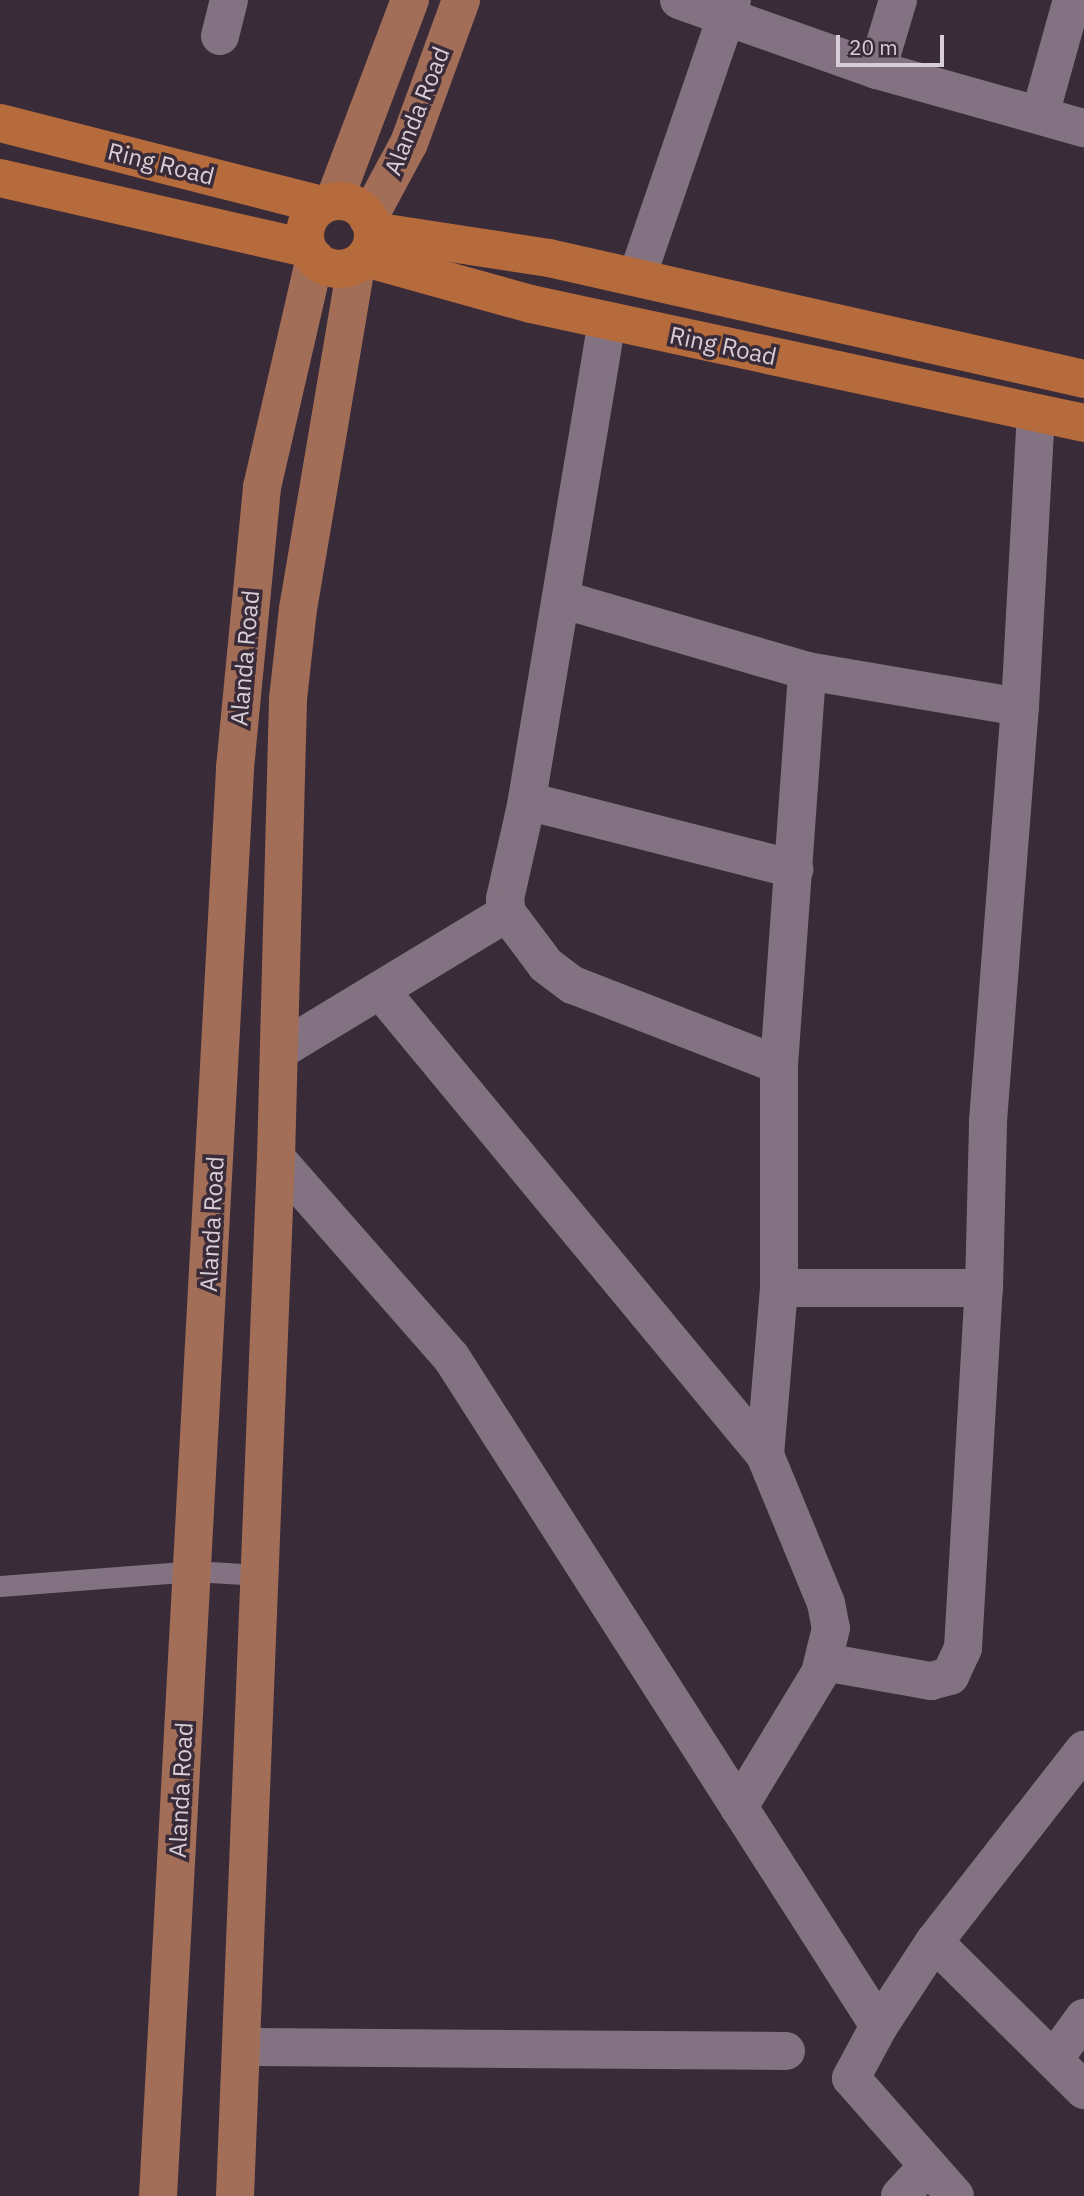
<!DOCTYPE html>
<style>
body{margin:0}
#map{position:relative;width:1084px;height:2196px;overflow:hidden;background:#3a2b38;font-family:"IBM Plex Sans",sans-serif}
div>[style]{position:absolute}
.lane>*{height:21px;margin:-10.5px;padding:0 10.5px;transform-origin:10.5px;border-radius:10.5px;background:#837282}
.street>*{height:38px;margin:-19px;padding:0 19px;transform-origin:19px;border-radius:19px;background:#837282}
.primary>*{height:38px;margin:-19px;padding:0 19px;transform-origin:19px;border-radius:19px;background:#a26e58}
.highway>*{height:38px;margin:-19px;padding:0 19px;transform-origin:19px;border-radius:19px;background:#b66b3c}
.highway>.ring{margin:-19px;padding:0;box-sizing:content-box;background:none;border:38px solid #b66b3c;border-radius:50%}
span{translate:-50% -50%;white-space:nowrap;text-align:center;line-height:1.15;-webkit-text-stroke:7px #3a2b38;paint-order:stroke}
.street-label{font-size:24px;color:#d8ced7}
.scale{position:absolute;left:836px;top:35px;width:108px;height:32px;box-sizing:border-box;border:4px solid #d8ced7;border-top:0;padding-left:9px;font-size:21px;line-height:24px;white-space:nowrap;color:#d8ced7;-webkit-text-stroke:5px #3a2b38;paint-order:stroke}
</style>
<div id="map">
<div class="lane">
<i style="left:0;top:1586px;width:194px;rotate:-4.4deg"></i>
<i style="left:193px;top:1571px;width:67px;rotate:3.4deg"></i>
</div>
<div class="street">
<i style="left:679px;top:0;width:210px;rotate:19.5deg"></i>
<i style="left:877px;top:70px;width:215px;rotate:15.7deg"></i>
<i style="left:220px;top:36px;width:37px;rotate:-76deg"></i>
<i style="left:877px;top:70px;width:73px;rotate:-73.3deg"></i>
<i style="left:1040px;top:115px;width:119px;rotate:-74.5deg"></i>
<i style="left:637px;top:277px;width:293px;rotate:-71.1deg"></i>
<i style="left:607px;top:321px;width:487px;rotate:99.5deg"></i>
<i style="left:527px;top:801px;width:276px;rotate:14.3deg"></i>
<i style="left:561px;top:599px;width:256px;rotate:16.3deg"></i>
<i style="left:527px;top:801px;width:100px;rotate:102.7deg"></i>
<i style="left:505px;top:899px;width:14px;rotate:82deg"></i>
<i style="left:507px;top:913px;width:65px;rotate:53.1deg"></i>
<i style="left:546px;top:965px;width:34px;rotate:37deg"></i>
<i style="left:573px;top:985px;width:221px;rotate:21.2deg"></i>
<i style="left:380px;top:990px;width:604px;rotate:50.38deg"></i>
<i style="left:765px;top:1455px;width:160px;rotate:67.6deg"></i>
<i style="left:826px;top:1603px;width:25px;rotate:79deg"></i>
<i style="left:831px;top:1628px;width:46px;rotate:103.7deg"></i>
<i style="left:820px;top:1673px;width:157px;rotate:121.2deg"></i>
<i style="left:279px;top:1051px;width:267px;rotate:-31.2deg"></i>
<i style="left:276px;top:1158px;width:265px;rotate:48.7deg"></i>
<i style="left:451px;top:1357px;width:794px;rotate:57.39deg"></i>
<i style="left:879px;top:2026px;width:100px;rotate:-56.8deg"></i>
<i style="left:934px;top:1942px;width:244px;rotate:-52deg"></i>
<i style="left:779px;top:1288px;width:205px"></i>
<i style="left:765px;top:1455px;width:168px;rotate:-85.2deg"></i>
<i style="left:779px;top:1288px;width:223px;rotate:-90deg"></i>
<i style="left:779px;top:1065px;width:395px;rotate:-85.9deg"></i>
<i style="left:807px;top:671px;width:216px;rotate:9.6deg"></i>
<i style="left:824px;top:1662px;width:109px;rotate:10.1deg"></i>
<i style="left:931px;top:1681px;width:20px;rotate:-15deg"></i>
<i style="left:950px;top:1676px;width:31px;rotate:-65deg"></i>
<i style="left:963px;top:1648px;width:361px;rotate:-86.7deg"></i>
<i style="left:984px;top:1288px;width:167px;rotate:-88.6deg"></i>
<i style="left:988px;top:1121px;width:415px;rotate:-85.6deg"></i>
<i style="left:1020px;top:707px;width:294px;rotate:-86.9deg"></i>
<i style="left:934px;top:1942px;width:211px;rotate:44.6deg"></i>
<i style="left:879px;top:2026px;width:59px;rotate:118.3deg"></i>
<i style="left:851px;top:2078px;width:157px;rotate:48.6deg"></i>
<i style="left:242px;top:2047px;width:544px;rotate:0.42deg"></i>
<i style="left:1054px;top:2059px;width:51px;rotate:-53.8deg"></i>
<i style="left:900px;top:2196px;width:41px;rotate:-47deg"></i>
</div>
<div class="primary">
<i style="left:334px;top:201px;width:215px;rotate:-69.3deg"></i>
<i style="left:368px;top:219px;width:86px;rotate:-61.7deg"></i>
<i style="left:409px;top:143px;width:152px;rotate:-70deg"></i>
<i style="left:158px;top:2196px;width:1430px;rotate:-86.91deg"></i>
<i style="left:235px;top:768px;width:282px;rotate:-84.5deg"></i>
<i style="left:262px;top:487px;width:235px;rotate:-77deg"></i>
<i style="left:235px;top:2196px;width:1039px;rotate:-87.74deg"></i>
<i style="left:276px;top:1158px;width:459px;rotate:-88.5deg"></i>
<i style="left:288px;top:699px;width:91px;rotate:-83.7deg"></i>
<i style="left:298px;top:609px;width:349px;rotate:-80.4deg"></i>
</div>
<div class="highway">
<i style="left:0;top:123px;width:332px;rotate:14.3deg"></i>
<i style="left:0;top:178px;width:314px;rotate:12.9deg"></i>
<i class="ring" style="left:305px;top:201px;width:30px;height:30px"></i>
<i style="left:373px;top:231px;width:178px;rotate:8.7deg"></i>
<i style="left:549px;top:258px;width:549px;rotate:12.74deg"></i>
<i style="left:365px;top:258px;width:172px;rotate:15.5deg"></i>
<i style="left:531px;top:304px;width:566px;rotate:12.14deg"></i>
</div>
<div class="street-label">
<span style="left:417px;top:111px;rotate:-68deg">Alanda Road</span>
<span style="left:161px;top:164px;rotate:14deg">Ring Road</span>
<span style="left:723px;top:346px;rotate:12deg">Ring Road</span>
<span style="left:245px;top:658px;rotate:-85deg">Alanda Road</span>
<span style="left:212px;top:1224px;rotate:-87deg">Alanda Road</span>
<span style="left:181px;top:1790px;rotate:-87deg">Alanda Road</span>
</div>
<div class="scale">20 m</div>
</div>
